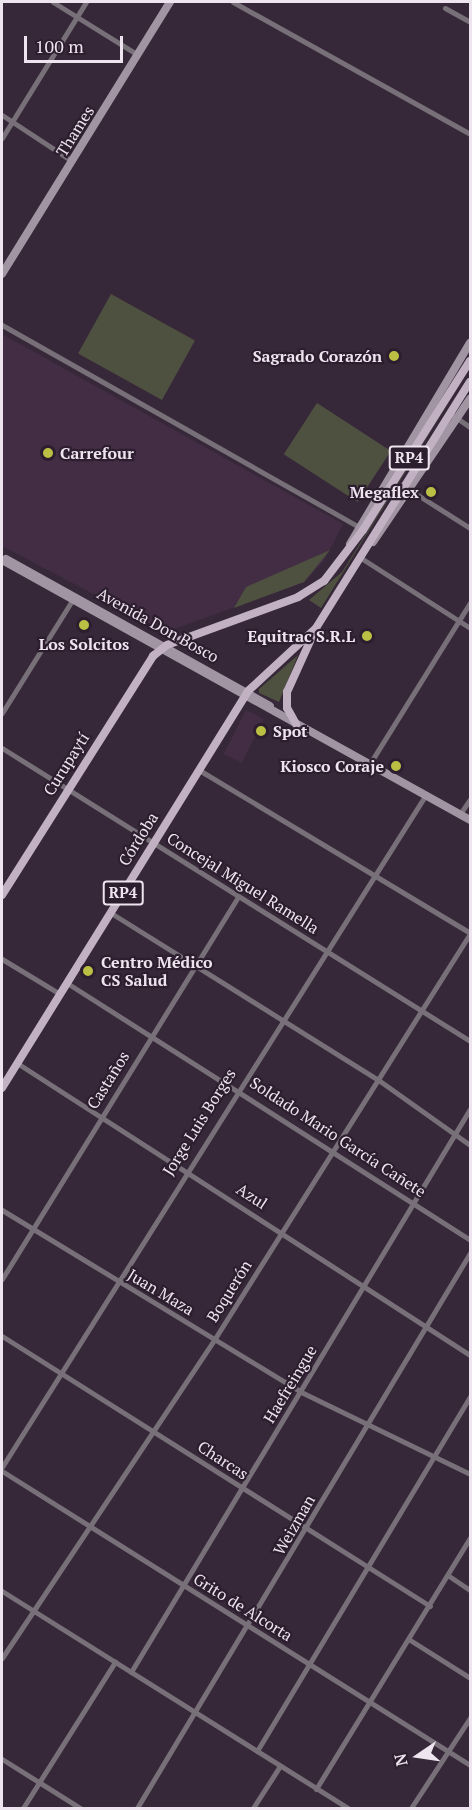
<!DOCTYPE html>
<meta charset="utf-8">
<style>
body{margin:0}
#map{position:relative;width:472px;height:1810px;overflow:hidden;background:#372839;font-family:"PT Serif",serif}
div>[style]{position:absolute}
.built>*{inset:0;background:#422d44;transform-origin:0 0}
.green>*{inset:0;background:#4e5040;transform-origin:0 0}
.street>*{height:5px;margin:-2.5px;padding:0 2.5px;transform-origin:2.5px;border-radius:2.5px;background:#787079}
.secondary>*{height:8px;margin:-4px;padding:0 4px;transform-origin:4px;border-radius:4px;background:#a295a3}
.primary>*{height:8px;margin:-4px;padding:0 4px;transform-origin:4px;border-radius:4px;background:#c2b1c3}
.dots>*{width:16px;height:16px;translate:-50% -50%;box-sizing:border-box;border:3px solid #2d1e2f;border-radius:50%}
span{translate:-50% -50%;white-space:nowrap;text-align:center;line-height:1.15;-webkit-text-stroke:4.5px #2d1e2f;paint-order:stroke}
.shield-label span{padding:2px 4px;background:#2d1e2f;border:2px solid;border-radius:4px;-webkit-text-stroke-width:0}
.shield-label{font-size:15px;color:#eee4ef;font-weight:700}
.street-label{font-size:16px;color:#eee4ef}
.poi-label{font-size:16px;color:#eee4ef;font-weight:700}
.right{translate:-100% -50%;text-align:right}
.left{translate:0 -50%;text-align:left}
.frame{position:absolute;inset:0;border:3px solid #eee4ef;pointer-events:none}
.north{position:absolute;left:388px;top:1726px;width:60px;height:60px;-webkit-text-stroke:4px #2d1e2f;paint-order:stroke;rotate:257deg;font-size:16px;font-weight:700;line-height:24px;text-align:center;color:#eee4ef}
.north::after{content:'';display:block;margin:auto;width:21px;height:27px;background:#eee4ef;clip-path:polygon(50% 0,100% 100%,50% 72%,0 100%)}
.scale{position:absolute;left:24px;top:36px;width:99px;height:27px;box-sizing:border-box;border:3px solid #eee4ef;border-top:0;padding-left:8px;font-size:18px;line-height:21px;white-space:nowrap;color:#eee4ef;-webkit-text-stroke:4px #2d1e2f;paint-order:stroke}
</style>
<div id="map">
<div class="built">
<i style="clip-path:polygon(2px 334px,343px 524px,324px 561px,304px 582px,166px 632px,2px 546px)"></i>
<i style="left:246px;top:710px;width:20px;height:49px;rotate:27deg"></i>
</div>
<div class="green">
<i style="left:111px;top:294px;width:96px;height:68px;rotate:29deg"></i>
<i style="clip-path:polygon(470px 368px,321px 608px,309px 600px,342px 572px)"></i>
<i style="left:317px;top:403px;width:88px;height:61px;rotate:33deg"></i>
<i style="clip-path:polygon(330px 550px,304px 582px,234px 608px,246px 587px)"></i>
<i style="clip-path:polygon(298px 655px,279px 702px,259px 693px,259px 689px)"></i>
</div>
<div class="street">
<i style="left:53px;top:2px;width:100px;rotate:31.9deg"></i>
<i style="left:233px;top:2px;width:271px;rotate:29.1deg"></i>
<i style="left:445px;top:8px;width:29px;rotate:29deg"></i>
<i style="left:2px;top:115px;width:84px;rotate:33.3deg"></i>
<i style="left:2px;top:138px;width:160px;rotate:-58.3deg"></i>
<i style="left:2px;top:325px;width:414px;rotate:29.5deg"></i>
<i style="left:454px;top:416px;width:19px;rotate:35deg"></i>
<i style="left:413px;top:492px;width:67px;rotate:32.3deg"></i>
<i style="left:361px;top:558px;width:130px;rotate:32.7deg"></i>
<i style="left:2px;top:713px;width:131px;rotate:-58.1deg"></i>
<i style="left:2px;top:748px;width:552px;rotate:32.05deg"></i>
<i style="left:369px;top:765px;width:191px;rotate:-58.1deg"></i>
<i style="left:199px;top:770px;width:316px;rotate:31deg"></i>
<i style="left:460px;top:814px;width:18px;rotate:-56deg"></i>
<i style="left:111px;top:913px;width:314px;rotate:32deg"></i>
<i style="left:377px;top:1079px;width:114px;rotate:35.4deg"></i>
<i style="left:2px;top:959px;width:68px;rotate:31.1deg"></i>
<i style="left:67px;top:983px;width:478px;rotate:32.5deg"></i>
<i style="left:17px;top:1063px;width:539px;rotate:32.81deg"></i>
<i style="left:2px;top:1210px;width:350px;rotate:31.3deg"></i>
<i style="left:301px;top:1392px;width:188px;rotate:25.9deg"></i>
<i style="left:2px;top:1279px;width:449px;rotate:-58.3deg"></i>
<i style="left:2px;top:1336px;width:506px;rotate:32.25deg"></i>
<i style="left:2px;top:1467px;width:793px;rotate:-57.77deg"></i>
<i style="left:2px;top:1471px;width:553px;rotate:32.14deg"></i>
<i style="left:449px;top:1576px;width:25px;rotate:34deg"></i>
<i style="left:2px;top:1591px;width:408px;rotate:32.1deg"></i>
<i style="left:410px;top:1640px;width:71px;rotate:32.3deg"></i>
<i style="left:2px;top:1658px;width:382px;rotate:-56.3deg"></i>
<i style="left:214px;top:1340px;width:481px;rotate:-57.8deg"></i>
<i style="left:131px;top:1672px;width:657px;rotate:-58.95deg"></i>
<i style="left:257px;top:1751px;width:413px;rotate:-59deg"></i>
<i style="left:2px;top:1759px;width:92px;rotate:32.1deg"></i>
<i style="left:316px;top:1789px;width:294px;rotate:-58.5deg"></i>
<i style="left:23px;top:1808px;width:173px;rotate:-57.8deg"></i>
<i style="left:137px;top:1808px;width:647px;rotate:-59.04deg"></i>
<i style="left:253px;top:1808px;width:50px;rotate:-57.3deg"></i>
<i style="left:411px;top:1808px;width:108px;rotate:-56.8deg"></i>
</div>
<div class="secondary">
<i style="left:2px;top:274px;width:320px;rotate:-58.3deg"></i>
<i style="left:373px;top:542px;width:173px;rotate:-55.9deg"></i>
<i style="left:350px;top:544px;width:234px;rotate:-59.2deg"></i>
<i style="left:6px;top:559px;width:302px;rotate:29.1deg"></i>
<i style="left:2px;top:560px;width:535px;rotate:29.05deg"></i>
</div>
<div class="primary">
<i style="left:296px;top:724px;width:18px;rotate:-119deg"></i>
<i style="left:287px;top:708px;width:16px;rotate:-90deg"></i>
<i style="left:287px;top:692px;width:60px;rotate:-65.6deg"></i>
<i style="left:2px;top:895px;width:283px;rotate:-57.7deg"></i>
<i style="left:153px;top:656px;width:18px;rotate:-38deg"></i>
<i style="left:167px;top:645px;width:140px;rotate:-20.1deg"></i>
<i style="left:298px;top:597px;width:31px;rotate:-32deg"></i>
<i style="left:324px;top:581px;width:64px;rotate:-52.6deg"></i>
<i style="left:363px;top:530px;width:200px;rotate:-57.7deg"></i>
<i style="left:2px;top:1088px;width:467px;rotate:-58.2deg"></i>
<i style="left:248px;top:691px;width:93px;rotate:-42.8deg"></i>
<i style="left:316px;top:628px;width:290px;rotate:-58deg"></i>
</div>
<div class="dots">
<i style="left:394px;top:356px;background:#bbc045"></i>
<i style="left:48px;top:453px;background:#bbc045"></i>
<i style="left:431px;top:492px;background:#bbc045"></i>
<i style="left:84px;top:625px;background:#bbc045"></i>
<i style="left:367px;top:636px;background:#bbc045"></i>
<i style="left:261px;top:731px;background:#bbc045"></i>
<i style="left:396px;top:766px;background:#bbc045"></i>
<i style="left:88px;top:971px;background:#bbc045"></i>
</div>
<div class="shield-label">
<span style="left:409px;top:458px">RP4</span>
<span style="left:123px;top:893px">RP4</span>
</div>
<div class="street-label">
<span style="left:75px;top:131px;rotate:-58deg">Thames</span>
<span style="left:158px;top:625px;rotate:29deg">Avenida Don Bosco</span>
<span style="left:66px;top:764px;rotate:-58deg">Curupaytí</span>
<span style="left:138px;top:839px;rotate:-58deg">Córdoba</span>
<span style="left:243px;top:883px;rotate:32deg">Concejal Miguel Ramella</span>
<span style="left:108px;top:1080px;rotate:-58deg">Castaños</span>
<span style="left:199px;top:1122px;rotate:-58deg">Jorge Luis Borges</span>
<span style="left:338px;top:1137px;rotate:33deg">Soldado Mario García Cañete</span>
<span style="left:252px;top:1196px;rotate:33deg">Azul</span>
<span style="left:229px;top:1291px;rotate:-58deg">Boquerón</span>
<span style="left:161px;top:1292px;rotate:31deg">Juan Maza</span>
<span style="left:290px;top:1384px;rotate:-59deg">Haefreingue</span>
<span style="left:223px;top:1460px;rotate:33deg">Charcas</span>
<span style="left:294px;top:1525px;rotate:-60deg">Weizman</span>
<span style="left:243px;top:1607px;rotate:32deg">Grito de Alcorta</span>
</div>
<div class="poi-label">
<span class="right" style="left:382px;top:356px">Sagrado Corazón</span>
<span class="left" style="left:60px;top:453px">Carrefour</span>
<span class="right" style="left:419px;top:492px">Megaflex</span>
<span class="right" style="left:355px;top:636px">Equitrac S.R.L</span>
<span style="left:84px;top:644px">Los Solcitos</span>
<span class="left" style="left:273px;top:731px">Spot</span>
<span class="right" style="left:384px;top:766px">Kiosco Coraje</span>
<span class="left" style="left:101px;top:971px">Centro Médico<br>CS Salud</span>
</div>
<div class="frame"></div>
<div class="north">N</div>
<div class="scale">100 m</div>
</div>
